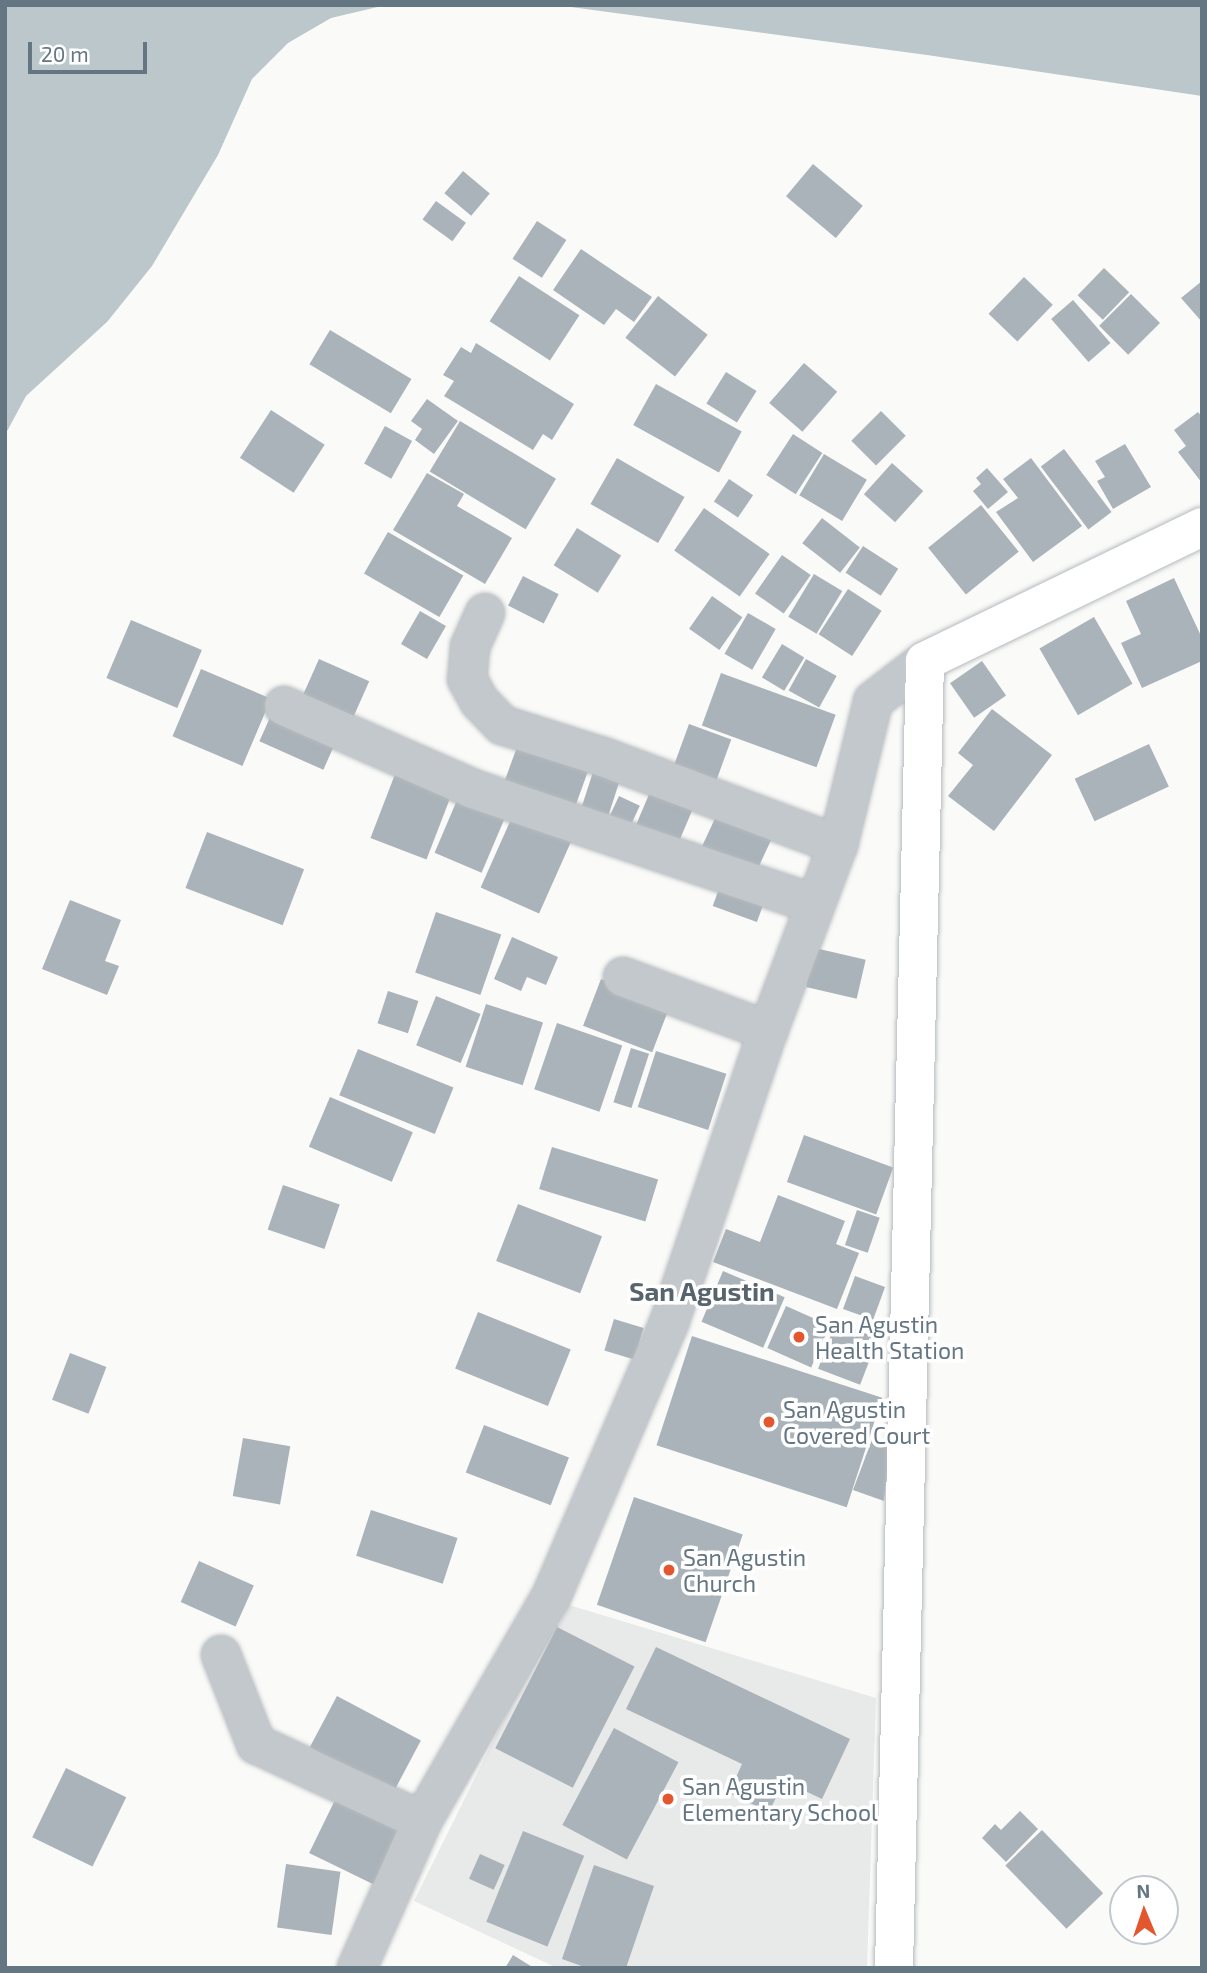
<!DOCTYPE html>
<style>
body{margin:0}
#map{position:relative;width:1207px;height:1973px;overflow:hidden;background:#fafaf8;font-family:"Exo 2",sans-serif}
div>[style]{position:absolute}
.built>*{inset:0;background:#e8e9e9}
.water>*{inset:0;background:#bbc7cb}
.building>*{inset:0;background:#aab3b9;transform-origin:0 0}
.roads{filter:drop-shadow(0 0 2px #b5babe) drop-shadow(0 0 2px #b5babe)}
.minor>*{height:38px;margin:-19px;padding:0 19px;transform-origin:19px;border-radius:19px;background:#c3c8cc}
.major>*{height:38px;margin:-19px;padding:0 19px;transform-origin:19px;border-radius:19px;background:#fff}
.dots>*{width:19px;height:19px;translate:-50% -50%;box-sizing:border-box;border:4px solid #fff;border-radius:50%}
span{translate:-50% -50%;white-space:nowrap;text-align:center;line-height:1.15;-webkit-text-stroke:7px #fff;paint-order:stroke}
.poi-label{font-size:23px;color:#657683}
.left{translate:0 -50%;text-align:left}
.quarter-label{font-size:26px;color:#57646e;font-weight:700}
.frame{position:absolute;inset:0;border:7px solid #657683;pointer-events:none}
.north{position:absolute;left:1109px;top:1875px;width:70px;height:70px;box-sizing:border-box;background:#fff;border:2px solid #c1c8cd;border-radius:50%;rotate:358deg;font-size:19px;font-weight:700;line-height:28px;text-align:center;color:#657683}
.north::after{content:'';display:block;margin:auto;width:24px;height:32px;background:#e4572e;clip-path:polygon(50% 0,100% 100%,50% 72%,0 100%)}
.scale{position:absolute;left:28px;top:42px;width:119px;height:32px;box-sizing:border-box;border:4px solid #657683;border-top:0;padding-left:9px;font-size:21px;line-height:24px;white-space:nowrap;color:#657683;-webkit-text-stroke:5px #fff;paint-order:stroke}
</style>
<div id="map">
<div class="built">
<i style="clip-path:polygon(569px 1605px,876px 1698px,867px 1968px,557px 1968px,414px 1901px,552px 1622px,559px 1625px)"></i>
</div>
<div class="water">
<i style="clip-path:polygon(5px 5px,386px 5px,331px 18px,288px 43px,252px 79px,218px 155px,152px 266px,107px 322px,26px 396px,5px 435px)"></i>
<i style="clip-path:polygon(556px 5px,1202px 5px,1202px 96px,927px 55px)"></i>
</div>
<div class="building">
<i style="left:813px;top:164px;width:65px;height:42px;rotate:40deg"></i>
<i style="left:463px;top:171px;width:35px;height:29px;rotate:40deg"></i>
<i style="left:436px;top:201px;width:37px;height:23px;rotate:36deg"></i>
<i style="left:537px;top:221px;width:35px;height:45px;rotate:33deg"></i>
<i style="clip-path:polygon(581px 249px,652px 297px,634px 322px,616px 309px,604px 325px,553px 290px)"></i>
<i style="left:1104px;top:268px;width:35px;height:38px;rotate:44deg"></i>
<i style="left:519px;top:276px;width:72px;height:54px;rotate:33deg"></i>
<i style="left:1024px;top:277px;width:40px;height:51px;rotate:44deg"></i>
<i style="clip-path:polygon(1202px 281px,1202px 322px,1181px 298px)"></i>
<i style="left:1131px;top:294px;width:41px;height:45px;rotate:45deg"></i>
<i style="left:658px;top:296px;width:63px;height:53px;rotate:38deg"></i>
<i style="left:1073px;top:300px;width:57px;height:29px;rotate:49deg"></i>
<i style="left:330px;top:330px;width:95px;height:40px;rotate:31deg"></i>
<i style="clip-path:polygon(476px 343px,574px 404px,552px 440px,543px 434px,533px 450px,444px 396px,454px 381px,443px 375px,461px 347px,471px 353px)"></i>
<i style="left:804px;top:363px;width:44px;height:53px;rotate:41deg"></i>
<i style="left:726px;top:372px;width:36px;height:37px;rotate:32deg"></i>
<i style="left:656px;top:384px;width:98px;height:47px;rotate:29deg"></i>
<i style="clip-path:polygon(427px 399px,458px 421px,434px 454px,415px 440px,422px 429px,411px 421px)"></i>
<i style="left:271px;top:410px;width:64px;height:57px;rotate:33deg"></i>
<i style="left:881px;top:411px;width:35px;height:42px;rotate:45deg"></i>
<i style="clip-path:polygon(1198px 412px,1202px 417px,1202px 483px,1178px 452px,1186px 446px,1174px 430px)"></i>
<i style="left:460px;top:421px;width:112px;height:59px;rotate:31deg"></i>
<i style="left:385px;top:426px;width:31px;height:43px;rotate:29deg"></i>
<i style="left:793px;top:434px;width:35px;height:49px;rotate:33deg"></i>
<i style="clip-path:polygon(1125px 444px,1151px 487px,1113px 509px,1097px 481px,1105px 477px,1095px 461px)"></i>
<i style="left:1064px;top:449px;width:79px;height:29px;rotate:53deg"></i>
<i style="left:824px;top:454px;width:50px;height:48px;rotate:31deg"></i>
<i style="left:617px;top:458px;width:78px;height:53px;rotate:30deg"></i>
<i style="clip-path:polygon(1031px 458px,1082px 526px,1033px 562px,996px 512px,1018px 498px,1003px 479px)"></i>
<i style="left:892px;top:463px;width:42px;height:42px;rotate:42deg"></i>
<i style="clip-path:polygon(987px 468px,1008px 492px,988px 509px,973px 491px,981px 484px,976px 478px)"></i>
<i style="clip-path:polygon(427px 473px,464px 494px,457px 506px,512px 538px,485px 584px,393px 530px)"></i>
<i style="left:729px;top:479px;width:29px;height:27px;rotate:34deg"></i>
<i style="left:981px;top:505px;width:60px;height:68px;rotate:51deg"></i>
<i style="left:704px;top:508px;width:80px;height:52px;rotate:35deg"></i>
<i style="left:822px;top:518px;width:48px;height:32px;rotate:38deg"></i>
<i style="left:577px;top:528px;width:52px;height:44px;rotate:32deg"></i>
<i style="left:388px;top:532px;width:87px;height:48px;rotate:30deg"></i>
<i style="left:863px;top:546px;width:42px;height:32px;rotate:33deg"></i>
<i style="left:782px;top:555px;width:35px;height:47px;rotate:35deg"></i>
<i style="left:814px;top:574px;width:33px;height:50px;rotate:31deg"></i>
<i style="left:523px;top:576px;width:40px;height:33px;rotate:27deg"></i>
<i style="clip-path:polygon(1174px 578px,1202px 638px,1202px 661px,1142px 688px,1121px 643px,1141px 634px,1126px 601px)"></i>
<i style="left:848px;top:589px;width:40px;height:54px;rotate:33deg"></i>
<i style="left:712px;top:596px;width:37px;height:40px;rotate:35deg"></i>
<i style="left:420px;top:611px;width:30px;height:38px;rotate:30deg"></i>
<i style="left:748px;top:613px;width:32px;height:47px;rotate:30deg"></i>
<i style="left:1094px;top:617px;width:77px;height:63px;rotate:60deg"></i>
<i style="left:131px;top:620px;width:77px;height:63px;rotate:23deg"></i>
<i style="left:782px;top:644px;width:26px;height:39px;rotate:31deg"></i>
<i style="left:319px;top:659px;width:55px;height:47px;rotate:24deg"></i>
<i style="left:806px;top:659px;width:35px;height:36px;rotate:29deg"></i>
<i style="left:982px;top:661px;width:42px;height:39px;rotate:55deg"></i>
<i style="left:201px;top:669px;width:76px;height:73px;rotate:23deg"></i>
<i style="left:721px;top:673px;width:122px;height:56px;rotate:20deg"></i>
<i style="clip-path:polygon(992px 709px,1052px 755px,994px 831px,948px 796px,973px 765px,958px 753px)"></i>
<i style="left:272px;top:713px;width:70px;height:31px;rotate:24deg"></i>
<i style="left:689px;top:724px;width:45px;height:50px;rotate:20deg"></i>
<i style="left:521px;top:736px;width:75px;height:49px;rotate:20deg"></i>
<i style="left:1149px;top:744px;width:47px;height:82px;rotate:65deg"></i>
<i style="left:397px;top:769px;width:60px;height:74px;rotate:21deg"></i>
<i style="left:594px;top:769px;width:28px;height:51px;rotate:18deg"></i>
<i style="left:653px;top:785px;width:46px;height:56px;rotate:23deg"></i>
<i style="left:460px;top:793px;width:51px;height:65px;rotate:23deg"></i>
<i style="left:619px;top:796px;width:23px;height:32px;rotate:25deg"></i>
<i style="left:516px;top:808px;width:64px;height:87px;rotate:24deg"></i>
<i style="left:718px;top:812px;width:60px;height:51px;rotate:25deg"></i>
<i style="left:207px;top:832px;width:104px;height:60px;rotate:21deg"></i>
<i style="left:724px;top:875px;width:47px;height:33px;rotate:20deg"></i>
<i style="clip-path:polygon(70px 900px,121px 920px,105px 961px,119px 966px,107px 995px,42px 969px)"></i>
<i style="left:436px;top:912px;width:69px;height:64px;rotate:19deg"></i>
<i style="clip-path:polygon(512px 937px,558px 957px,546px 985px,527px 977px,521px 991px,494px 979px)"></i>
<i style="left:815px;top:948px;width:52px;height:40px;rotate:13deg"></i>
<i style="left:601px;top:979px;width:74px;height:50px;rotate:21deg"></i>
<i style="left:388px;top:991px;width:32px;height:34px;rotate:18deg"></i>
<i style="left:436px;top:996px;width:48px;height:53px;rotate:22deg"></i>
<i style="left:486px;top:1004px;width:60px;height:66px;rotate:18deg"></i>
<i style="left:557px;top:1023px;width:69px;height:70px;rotate:19deg"></i>
<i style="left:631px;top:1048px;width:19px;height:57px;rotate:18deg"></i>
<i style="left:358px;top:1049px;width:103px;height:50px;rotate:22deg"></i>
<i style="left:656px;top:1051px;width:74px;height:59px;rotate:18deg"></i>
<i style="left:330px;top:1097px;width:90px;height:54px;rotate:23deg"></i>
<i style="left:804px;top:1135px;width:95px;height:50px;rotate:20deg"></i>
<i style="left:552px;top:1147px;width:111px;height:44px;rotate:17deg"></i>
<i style="left:283px;top:1185px;width:60px;height:47px;rotate:19deg"></i>
<i style="clip-path:polygon(778px 1195px,845px 1221px,836px 1244px,859px 1253px,837px 1309px,713px 1262px,726px 1229px,760px 1242px)"></i>
<i style="left:518px;top:1204px;width:90px;height:61px;rotate:21deg"></i>
<i style="left:857px;top:1210px;width:24px;height:37px;rotate:19deg"></i>
<i style="left:723px;top:1271px;width:67px;height:55px;rotate:23deg"></i>
<i style="left:855px;top:1276px;width:32px;height:35px;rotate:20deg"></i>
<i style="left:786px;top:1306px;width:48px;height:46px;rotate:24deg"></i>
<i style="left:478px;top:1312px;width:100px;height:61px;rotate:22deg"></i>
<i style="left:614px;top:1319px;width:31px;height:33px;rotate:17deg"></i>
<i style="left:836px;top:1322px;width:45px;height:50px;rotate:21deg"></i>
<i style="left:692px;top:1336px;width:200px;height:115px;rotate:18deg"></i>
<i style="left:70px;top:1353px;width:39px;height:50px;rotate:21deg"></i>
<i style="left:484px;top:1425px;width:91px;height:51px;rotate:21deg"></i>
<i style="clip-path:polygon(873px 1437px,890px 1446px,884px 1501px,853px 1490px)"></i>
<i style="left:243px;top:1438px;width:48px;height:59px;rotate:10deg"></i>
<i style="left:634px;top:1497px;width:115px;height:114px;rotate:19deg"></i>
<i style="left:371px;top:1510px;width:91px;height:48px;rotate:18deg"></i>
<i style="left:199px;top:1561px;width:60px;height:45px;rotate:24deg"></i>
<i style="left:557px;top:1627px;width:87px;height:136px;rotate:27deg"></i>
<i style="clip-path:polygon(656px 1647px,850px 1739px,822px 1799px,784px 1781px,769px 1812px,729px 1793px,742px 1764px,626px 1709px)"></i>
<i style="left:337px;top:1696px;width:95px;height:58px;rotate:28deg"></i>
<i style="left:614px;top:1728px;width:73px;height:110px;rotate:28deg"></i>
<i style="left:66px;top:1768px;width:67px;height:77px;rotate:26deg"></i>
<i style="left:335px;top:1800px;width:72px;height:59px;rotate:26deg"></i>
<i style="clip-path:polygon(1020px 1811px,1038px 1829px,1006px 1862px,982px 1838px,995px 1824px,1001px 1830px)"></i>
<i style="left:1042px;top:1830px;width:88px;height:51px;rotate:46deg"></i>
<i style="left:523px;top:1831px;width:66px;height:98px;rotate:22deg"></i>
<i style="left:480px;top:1854px;width:27px;height:27px;rotate:24deg"></i>
<i style="left:286px;top:1864px;width:55px;height:64px;rotate:8deg"></i>
<i style="clip-path:polygon(594px 1865px,654px 1886px,626px 1968px,587px 1968px,562px 1959px)"></i>
<i style="clip-path:polygon(513px 1955px,534px 1968px,505px 1968px)"></i>
</div>
<div class="roads">
<div class="minor">
<i style="left:485px;top:613px;width:37px;rotate:114deg"></i>
<i style="left:470px;top:647px;width:32px;rotate:95deg"></i>
<i style="left:467px;top:679px;width:25px;rotate:61deg"></i>
<i style="left:479px;top:701px;width:33px;rotate:46deg"></i>
<i style="left:502px;top:725px;width:106px;rotate:17.6deg"></i>
<i style="left:603px;top:757px;width:251px;rotate:20.5deg"></i>
<i style="left:284px;top:706px;width:206px;rotate:23.7deg"></i>
<i style="left:473px;top:789px;width:360px;rotate:18.6deg"></i>
<i style="left:623px;top:977px;width:155px;rotate:20.4deg"></i>
<i style="left:221px;top:1655px;width:96px;rotate:68.5deg"></i>
<i style="left:256px;top:1744px;width:183px;rotate:24.9deg"></i>
<i style="left:357px;top:1968px;width:161px;rotate:-66.1deg"></i>
<i style="left:422px;top:1821px;width:258px;rotate:-60.1deg"></i>
<i style="left:551px;top:1597px;width:298px;rotate:-66.7deg"></i>
<i style="left:669px;top:1323px;width:308px;rotate:-71.3deg"></i>
<i style="left:768px;top:1031px;width:199px;rotate:-69.4deg"></i>
<i style="left:838px;top:845px;width:148px;rotate:-76.3deg"></i>
<i style="left:873px;top:701px;width:66px;rotate:-37.6deg"></i>
</div>
<div class="major">
<i style="left:894px;top:1968px;width:1307px;rotate:-88.64deg"></i>
<i style="left:925px;top:661px;width:308px;rotate:-25.8deg"></i>
</div>
</div>
<div class="dots">
<i style="left:799px;top:1337px;background:#e4572e"></i>
<i style="left:769px;top:1422px;background:#e4572e"></i>
<i style="left:669px;top:1570px;background:#e4572e"></i>
<i style="left:668px;top:1799px;background:#e4572e"></i>
</div>
<div class="poi-label">
<span class="left" style="left:815px;top:1337px">San Agustin<br>Health Station</span>
<span class="left" style="left:783px;top:1422px">San Agustin<br>Covered Court</span>
<span class="left" style="left:683px;top:1570px">San Agustin<br>Church</span>
<span class="left" style="left:682px;top:1799px">San Agustin<br>Elementary School</span>
</div>
<div class="quarter-label">
<span style="left:702px;top:1291px">San Agustin</span>
</div>
<div class="frame"></div>
<div class="north">N</div>
<div class="scale">20 m</div>
</div>
